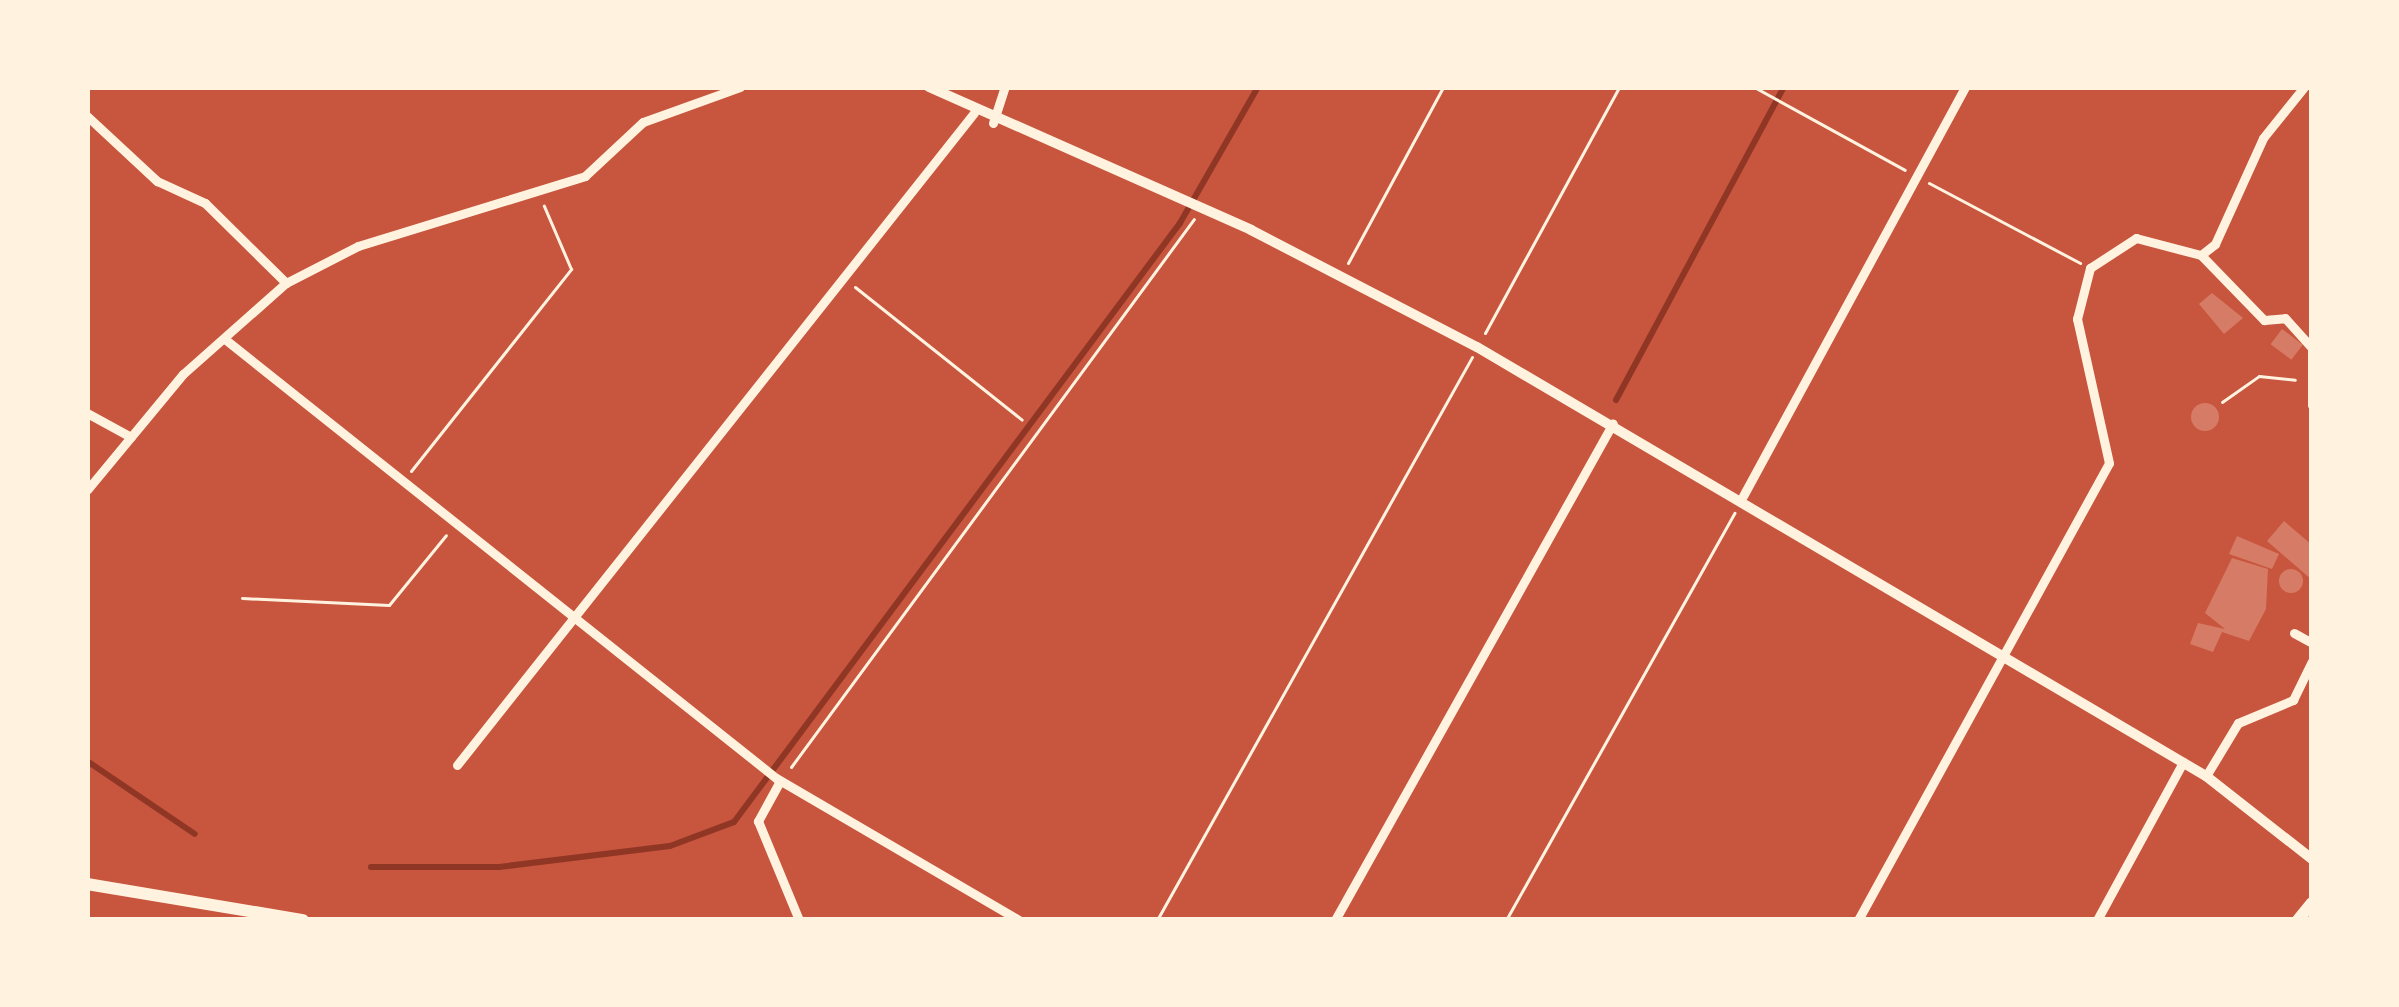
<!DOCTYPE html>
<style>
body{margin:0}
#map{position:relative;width:2399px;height:1007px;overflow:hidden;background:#c8553d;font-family:"Source Serif 4",serif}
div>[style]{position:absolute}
.stream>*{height:6px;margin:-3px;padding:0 3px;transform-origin:3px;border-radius:3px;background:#8f3625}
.building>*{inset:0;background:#d67c66;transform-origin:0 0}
.round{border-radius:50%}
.path>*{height:3px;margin:-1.5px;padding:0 1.5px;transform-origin:1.5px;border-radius:1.5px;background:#fff3e0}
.minor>*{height:9px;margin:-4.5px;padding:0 4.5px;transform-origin:4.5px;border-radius:4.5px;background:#fff3e0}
.tertiary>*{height:10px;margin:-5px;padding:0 5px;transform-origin:5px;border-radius:5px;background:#fff3e0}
.secondary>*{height:12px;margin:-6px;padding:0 6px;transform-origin:6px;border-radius:6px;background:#fff3e0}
span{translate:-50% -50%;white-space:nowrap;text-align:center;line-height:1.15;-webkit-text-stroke:12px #fff3e0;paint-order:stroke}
.frame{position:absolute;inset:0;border:90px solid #fff3e0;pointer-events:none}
</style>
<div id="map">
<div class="stream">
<i style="left:1616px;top:400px;width:355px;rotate:-61.8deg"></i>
<i style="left:87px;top:761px;width:130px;rotate:34.1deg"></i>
<i style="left:371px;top:867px;width:128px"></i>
<i style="left:499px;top:867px;width:172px;rotate:-7deg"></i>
<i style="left:670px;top:846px;width:68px;rotate:-20.6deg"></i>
<i style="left:734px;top:822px;width:747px;rotate:-53.33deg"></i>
<i style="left:1180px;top:223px;width:157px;rotate:-60.2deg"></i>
</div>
<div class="building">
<i style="clip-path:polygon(2212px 293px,2243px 318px,2224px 334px,2199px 304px)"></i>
<i style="left:2282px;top:329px;width:26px;height:19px;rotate:37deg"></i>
<i class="round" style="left:2191px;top:403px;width:28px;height:28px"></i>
<i style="clip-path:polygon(2284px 521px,2312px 545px,2312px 580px,2267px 541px)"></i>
<i style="clip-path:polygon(2237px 536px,2279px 554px,2272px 569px,2229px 554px)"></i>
<i style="clip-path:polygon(2232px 558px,2268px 569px,2266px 609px,2249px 641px,2222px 632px,2213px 652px,2190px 644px,2198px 623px,2225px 629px,2205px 613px)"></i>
<i class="round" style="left:2279px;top:569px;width:24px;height:24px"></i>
</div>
<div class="path">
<i style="left:1754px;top:87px;width:172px;rotate:28.8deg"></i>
<i style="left:1929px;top:183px;width:171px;rotate:27.9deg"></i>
<i style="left:1348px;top:263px;width:200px;rotate:-61.6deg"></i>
<i style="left:855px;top:287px;width:213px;rotate:38.5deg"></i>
<i style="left:1485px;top:333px;width:280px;rotate:-61.4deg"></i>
<i style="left:2222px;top:402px;width:45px;rotate:-35.1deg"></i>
<i style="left:2259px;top:376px;width:36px;rotate:6deg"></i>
<i style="left:411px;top:471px;width:258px;rotate:-51.6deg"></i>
<i style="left:571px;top:269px;width:69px;rotate:-113.2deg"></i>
<i style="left:242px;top:598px;width:147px;rotate:2.7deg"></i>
<i style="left:389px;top:605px;width:90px;rotate:-50.8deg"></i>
<i style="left:791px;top:767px;width:680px;rotate:-53.67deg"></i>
<i style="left:1157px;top:920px;width:645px;rotate:-60.77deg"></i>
<i style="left:1506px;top:920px;width:467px;rotate:-60.7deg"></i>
</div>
<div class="minor">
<i style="left:87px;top:116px;width:96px;rotate:42.9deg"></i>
<i style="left:157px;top:181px;width:53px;rotate:24.6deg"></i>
<i style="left:205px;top:203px;width:114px;rotate:44.6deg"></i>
<i style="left:993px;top:123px;width:38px;rotate:-72deg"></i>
<i style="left:2201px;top:255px;width:91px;rotate:45.9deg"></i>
<i style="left:2264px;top:320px;width:21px;rotate:-5deg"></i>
<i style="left:2285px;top:318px;width:40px;rotate:48deg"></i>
<i style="left:226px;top:340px;width:703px;rotate:38.53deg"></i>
<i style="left:776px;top:778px;width:281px;rotate:30.3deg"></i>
<i style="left:2312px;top:349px;width:56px;rotate:90deg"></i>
<i style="left:87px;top:413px;width:50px;rotate:28.6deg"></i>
<i style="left:87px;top:490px;width:151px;rotate:-50.4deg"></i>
<i style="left:183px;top:374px;width:137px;rotate:-41.5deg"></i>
<i style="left:286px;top:283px;width:81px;rotate:-27.2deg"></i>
<i style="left:358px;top:246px;width:238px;rotate:-17.1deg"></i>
<i style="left:585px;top:176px;width:79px;rotate:-43deg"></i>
<i style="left:643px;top:122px;width:103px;rotate:-19.8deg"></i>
<i style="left:1743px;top:496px;width:465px;rotate:-61.5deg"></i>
<i style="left:2294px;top:633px;width:21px;rotate:29deg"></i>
<i style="left:457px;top:765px;width:832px;rotate:-51.59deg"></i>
<i style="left:2206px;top:776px;width:62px;rotate:-58.9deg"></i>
<i style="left:2238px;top:723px;width:60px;rotate:-22.7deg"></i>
<i style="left:2293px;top:700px;width:43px;rotate:-64deg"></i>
<i style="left:780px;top:781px;width:46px;rotate:118.8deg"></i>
<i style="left:758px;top:821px;width:107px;rotate:67.5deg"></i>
<i style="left:1335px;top:920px;width:569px;rotate:-60.78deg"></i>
<i style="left:1858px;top:920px;width:521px;rotate:-61.22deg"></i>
<i style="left:2109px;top:463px;width:148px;rotate:-102.5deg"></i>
<i style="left:2077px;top:319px;width:53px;rotate:-75.7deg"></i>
<i style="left:2090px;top:268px;width:55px;rotate:-33.1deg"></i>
<i style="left:2136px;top:238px;width:67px;rotate:14.7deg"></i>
<i style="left:2201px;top:255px;width:18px;rotate:-38deg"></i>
<i style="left:2215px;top:244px;width:116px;rotate:-65.6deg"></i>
<i style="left:2263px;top:138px;width:65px;rotate:-51.2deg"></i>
<i style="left:2097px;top:920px;width:180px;rotate:-61.4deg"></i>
</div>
<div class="tertiary">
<i style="left:929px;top:87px;width:352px;rotate:23.9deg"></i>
<i style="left:1251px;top:230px;width:254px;rotate:27.4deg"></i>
<i style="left:1477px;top:347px;width:846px;rotate:30.48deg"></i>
<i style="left:2206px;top:776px;width:135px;rotate:38.1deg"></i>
</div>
<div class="secondary">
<i style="left:87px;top:884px;width:219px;rotate:9.5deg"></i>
<i style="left:2298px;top:920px;width:22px;rotate:-51deg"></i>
</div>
<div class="frame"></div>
</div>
